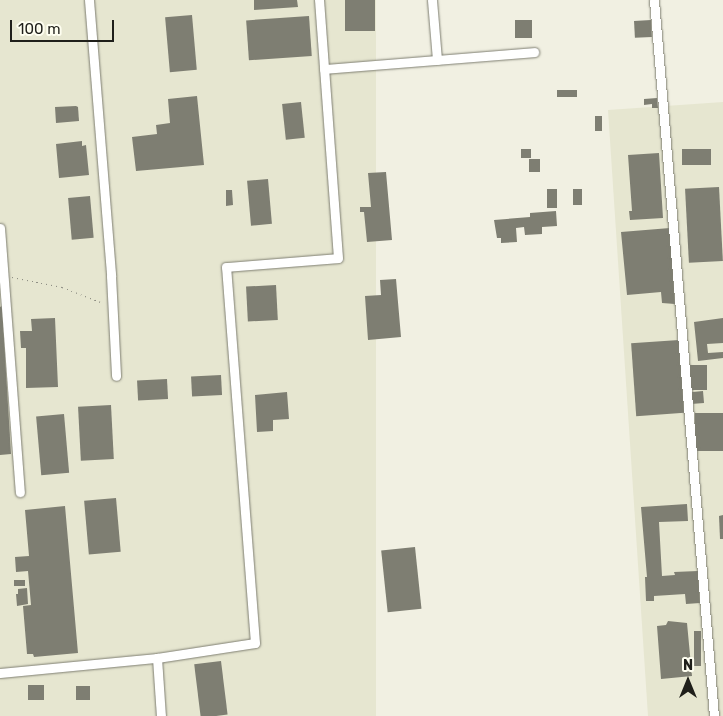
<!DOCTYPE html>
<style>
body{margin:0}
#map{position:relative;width:723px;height:716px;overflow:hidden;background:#f1f0e2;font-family:Rubik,sans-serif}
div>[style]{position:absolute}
.built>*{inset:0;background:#e6e6d0;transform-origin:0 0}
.building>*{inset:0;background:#7e7e72;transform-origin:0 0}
.path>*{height:1px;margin-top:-0.5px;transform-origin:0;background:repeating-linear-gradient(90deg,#89897f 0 1px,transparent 0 5px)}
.roads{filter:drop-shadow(0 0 1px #7e7e71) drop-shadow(0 0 1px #7e7e71)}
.minor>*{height:9px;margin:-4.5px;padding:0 4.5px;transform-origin:4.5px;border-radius:4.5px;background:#fff}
span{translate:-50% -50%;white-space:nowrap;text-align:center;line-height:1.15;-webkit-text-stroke:4px #fefef0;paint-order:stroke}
.north{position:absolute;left:663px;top:656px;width:50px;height:50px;-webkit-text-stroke:4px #fefef0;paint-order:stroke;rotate:0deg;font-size:14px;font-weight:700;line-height:20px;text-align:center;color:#1f1f1a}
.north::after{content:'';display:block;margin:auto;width:18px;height:22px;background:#1f1f1a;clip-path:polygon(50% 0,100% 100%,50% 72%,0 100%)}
.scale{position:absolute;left:10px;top:20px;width:104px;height:22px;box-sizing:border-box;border:2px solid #1f1f1a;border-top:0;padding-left:6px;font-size:15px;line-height:18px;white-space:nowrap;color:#1f1f1a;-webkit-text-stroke:4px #fefef0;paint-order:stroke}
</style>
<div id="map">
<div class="built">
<i style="left:0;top:0;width:376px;height:716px"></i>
<i style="clip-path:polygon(723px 102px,723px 716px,648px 716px,608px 110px)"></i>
</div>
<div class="building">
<i style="clip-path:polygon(254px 0,297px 0,298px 7px,254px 10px)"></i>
<i style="left:345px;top:0;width:30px;height:31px"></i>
<i style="left:192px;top:15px;width:55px;height:27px;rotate:85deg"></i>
<i style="left:309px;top:16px;width:40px;height:63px;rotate:86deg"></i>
<i style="left:515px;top:20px;width:17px;height:18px"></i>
<i style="left:651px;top:20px;width:17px;height:17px;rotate:87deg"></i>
<i style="left:557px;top:90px;width:20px;height:7px"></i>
<i style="clip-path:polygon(197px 96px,204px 165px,136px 171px,132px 137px,157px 134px,156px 125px,170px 123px,168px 99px)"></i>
<i style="clip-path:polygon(657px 98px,658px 108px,652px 108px,652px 104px,644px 105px,644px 99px)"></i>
<i style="left:301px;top:102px;width:36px;height:19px;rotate:84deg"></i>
<i style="clip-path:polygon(76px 106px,78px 107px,79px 121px,56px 123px,55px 107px)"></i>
<i style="left:595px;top:116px;width:7px;height:15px"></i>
<i style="clip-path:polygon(82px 141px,82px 146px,86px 145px,89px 175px,59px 178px,56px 144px)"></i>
<i style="left:521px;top:149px;width:10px;height:9px"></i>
<i style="left:711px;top:149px;width:16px;height:29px;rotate:90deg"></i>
<i style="clip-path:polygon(659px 153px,663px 218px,630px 220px,629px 211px,632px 211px,628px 155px)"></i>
<i style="left:529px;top:159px;width:11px;height:13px"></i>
<i style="clip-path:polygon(386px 172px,392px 240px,367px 242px,364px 212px,360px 212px,360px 207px,371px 207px,368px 173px)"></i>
<i style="left:268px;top:179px;width:45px;height:21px;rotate:85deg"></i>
<i style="left:719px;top:187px;width:74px;height:34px;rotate:87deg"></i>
<i style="left:547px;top:189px;width:10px;height:19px"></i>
<i style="left:573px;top:189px;width:9px;height:16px"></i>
<i style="clip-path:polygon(226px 190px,232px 190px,233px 205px,226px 206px)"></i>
<i style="left:90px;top:196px;width:42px;height:22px;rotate:85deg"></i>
<i style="clip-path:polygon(556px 211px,557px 226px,542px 227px,542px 234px,525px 235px,524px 227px,516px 228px,517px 242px,501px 243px,501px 238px,497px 238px,494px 220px,530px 217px,530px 213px)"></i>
<i style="clip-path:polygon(670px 228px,675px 304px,662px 303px,661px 292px,627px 295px,621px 232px)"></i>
<i style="clip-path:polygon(396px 279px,401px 337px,368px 340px,365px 296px,381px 295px,380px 280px)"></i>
<i style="left:276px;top:285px;width:35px;height:30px;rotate:87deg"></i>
<i style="clip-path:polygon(2px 306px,11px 454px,0 455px,0 307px)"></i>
<i style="clip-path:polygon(55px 318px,58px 387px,26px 388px,26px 348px,21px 348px,20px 331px,32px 331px,31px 319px)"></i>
<i style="clip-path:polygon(723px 318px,723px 343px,707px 344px,708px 353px,723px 352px,723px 358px,698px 361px,694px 322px)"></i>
<i style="left:679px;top:340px;width:73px;height:48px;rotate:86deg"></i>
<i style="left:689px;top:365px;width:18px;height:25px"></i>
<i style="left:221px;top:375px;width:20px;height:30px;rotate:87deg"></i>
<i style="left:167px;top:379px;width:20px;height:30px;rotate:87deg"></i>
<i style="left:703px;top:391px;width:12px;height:13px;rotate:85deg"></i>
<i style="clip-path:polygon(287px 392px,289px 419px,273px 420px,273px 431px,257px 432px,255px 395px)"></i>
<i style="left:111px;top:405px;width:54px;height:33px;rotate:87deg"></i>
<i style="left:723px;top:413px;width:38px;height:28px;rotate:90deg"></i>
<i style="left:64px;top:414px;width:59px;height:28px;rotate:85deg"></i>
<i style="left:116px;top:498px;width:54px;height:32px;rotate:85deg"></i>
<i style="clip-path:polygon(687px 504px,688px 521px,659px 522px,662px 576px,675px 575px,674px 572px,698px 571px,700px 603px,686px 604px,685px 594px,654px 596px,654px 601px,646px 601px,645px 577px,647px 577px,641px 507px)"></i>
<i style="clip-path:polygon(65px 506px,78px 653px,34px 657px,33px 654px,27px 654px,23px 606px,31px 605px,28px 571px,16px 572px,15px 557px,29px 556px,25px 510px)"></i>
<i style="clip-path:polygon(723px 515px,723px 539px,720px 539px,719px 516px)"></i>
<i style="left:415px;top:547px;width:62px;height:34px;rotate:84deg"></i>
<i style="left:25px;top:580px;width:6px;height:11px;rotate:90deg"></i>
<i style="clip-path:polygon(27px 588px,28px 604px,17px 606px,16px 594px,18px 594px,18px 589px)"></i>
<i style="clip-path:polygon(668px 621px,687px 623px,692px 676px,661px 679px,657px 626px,666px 625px)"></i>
<i style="left:694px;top:631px;width:7px;height:35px"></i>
<i style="left:221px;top:661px;width:54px;height:27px;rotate:83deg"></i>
<i style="left:28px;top:685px;width:16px;height:15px"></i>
<i style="left:76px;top:686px;width:14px;height:14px"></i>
</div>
<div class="path">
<i style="left:12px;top:277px;width:51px;rotate:11.3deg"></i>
<i style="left:62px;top:287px;width:44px;rotate:21.3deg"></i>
</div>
<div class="roads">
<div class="minor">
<i style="left:89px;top:0;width:277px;rotate:85.4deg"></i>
<i style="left:111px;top:276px;width:100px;rotate:87.1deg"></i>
<i style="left:432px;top:0;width:60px;rotate:85.2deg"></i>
<i style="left:654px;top:0;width:719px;rotate:85.21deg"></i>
<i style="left:324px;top:69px;width:211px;rotate:-4.6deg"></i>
<i style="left:0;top:228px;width:265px;rotate:85.7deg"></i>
<i style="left:157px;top:658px;width:99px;rotate:-8.7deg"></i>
<i style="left:255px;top:643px;width:377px;rotate:-94.4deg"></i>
<i style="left:226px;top:267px;width:112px;rotate:-4.6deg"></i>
<i style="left:338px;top:258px;width:259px;rotate:-94.2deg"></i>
<i style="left:0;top:673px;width:158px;rotate:-5.5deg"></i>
<i style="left:157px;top:658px;width:58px;rotate:86.1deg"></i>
</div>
</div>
<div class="north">N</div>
<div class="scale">100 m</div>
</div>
